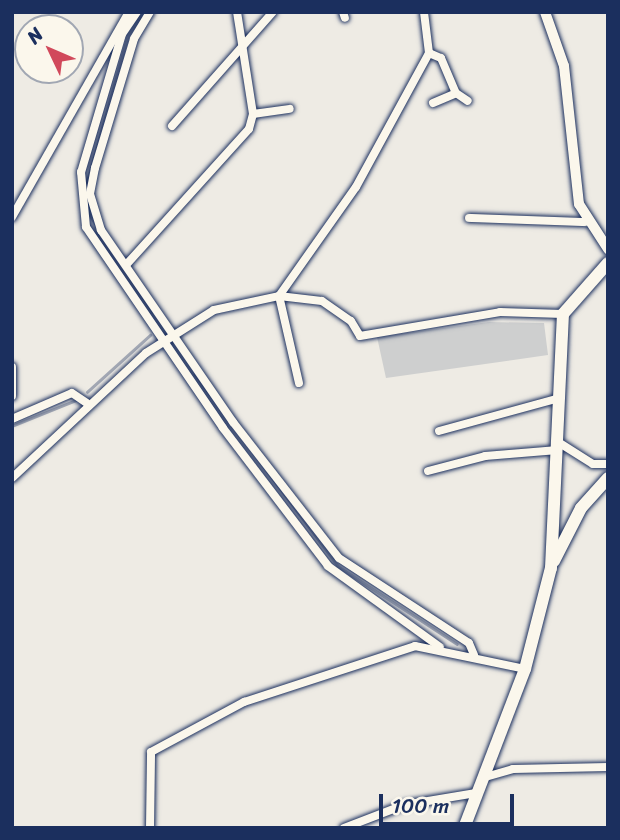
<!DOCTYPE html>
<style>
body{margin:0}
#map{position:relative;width:620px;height:840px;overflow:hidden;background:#eeebe4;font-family:Sriracha,sans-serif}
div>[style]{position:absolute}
.green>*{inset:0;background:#cecfcf}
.stream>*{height:2.5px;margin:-1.25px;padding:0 1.25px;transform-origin:1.25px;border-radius:1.25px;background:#a3a8b4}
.roads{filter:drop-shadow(0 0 2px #1b2f5e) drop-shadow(0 0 2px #1b2f5e)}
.minor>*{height:8px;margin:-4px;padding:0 4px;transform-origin:4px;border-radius:4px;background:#fbf7ec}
.secondary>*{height:10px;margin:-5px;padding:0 5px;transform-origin:5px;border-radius:5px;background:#fbf7ec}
.primary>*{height:12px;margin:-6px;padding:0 6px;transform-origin:6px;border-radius:6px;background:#fbf7ec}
span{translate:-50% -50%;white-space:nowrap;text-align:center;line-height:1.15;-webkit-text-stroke:5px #fbf7ec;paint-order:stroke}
.frame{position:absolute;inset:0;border:14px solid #1b2f5e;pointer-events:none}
.north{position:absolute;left:14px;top:14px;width:70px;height:70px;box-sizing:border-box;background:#fbf7ec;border:2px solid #a1a7b3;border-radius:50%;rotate:314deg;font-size:19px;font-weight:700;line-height:28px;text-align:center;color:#1b2f5e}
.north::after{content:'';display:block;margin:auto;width:24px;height:32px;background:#d1495b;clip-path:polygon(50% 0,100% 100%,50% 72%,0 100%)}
.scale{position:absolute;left:379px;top:794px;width:135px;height:32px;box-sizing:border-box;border:4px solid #1b2f5e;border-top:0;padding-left:9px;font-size:21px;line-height:24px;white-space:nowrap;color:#1b2f5e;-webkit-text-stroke:5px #fbf7ec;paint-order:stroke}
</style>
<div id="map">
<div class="green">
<i style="clip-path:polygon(489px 322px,544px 323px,548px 355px,386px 378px,377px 337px)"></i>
</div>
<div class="stream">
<i style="left:86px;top:185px;width:156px;rotate:-74.4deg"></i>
<i style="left:128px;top:35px;width:27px;rotate:-57deg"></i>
<i style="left:88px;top:212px;width:119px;rotate:57deg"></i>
<i style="left:195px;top:374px;width:239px;rotate:53.3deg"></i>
<i style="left:338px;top:566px;width:142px;rotate:33.2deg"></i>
<i style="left:87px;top:392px;width:85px;rotate:-42.1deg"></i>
<i style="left:12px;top:426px;width:69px;rotate:-22.1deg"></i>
</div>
<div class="roads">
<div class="minor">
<i style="left:137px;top:12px;width:27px;rotate:124deg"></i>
<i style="left:122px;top:34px;width:144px;rotate:106.5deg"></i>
<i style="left:81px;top:172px;width:55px;rotate:84.8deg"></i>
<i style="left:86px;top:227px;width:243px;rotate:55.7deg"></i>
<i style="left:223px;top:428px;width:173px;rotate:52.7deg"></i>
<i style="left:328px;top:566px;width:138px;rotate:35.9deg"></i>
<i style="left:150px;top:12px;width:31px;rotate:121deg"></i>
<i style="left:134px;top:39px;width:135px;rotate:106.8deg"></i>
<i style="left:95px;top:168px;width:26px;rotate:101deg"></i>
<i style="left:90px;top:194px;width:38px;rotate:73deg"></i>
<i style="left:101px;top:230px;width:233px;rotate:55.5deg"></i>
<i style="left:233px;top:422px;width:172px;rotate:52.1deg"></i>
<i style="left:339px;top:558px;width:155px;rotate:33.2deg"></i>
<i style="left:469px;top:643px;width:13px;rotate:67deg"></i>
<i style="left:343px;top:12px;width:6px;rotate:72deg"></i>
<i style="left:429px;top:53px;width:13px;rotate:23deg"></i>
<i style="left:441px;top:58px;width:38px;rotate:67deg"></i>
<i style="left:456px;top:93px;width:14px;rotate:34deg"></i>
<i style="left:433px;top:103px;width:25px;rotate:-23deg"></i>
<i style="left:253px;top:114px;width:37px;rotate:-8deg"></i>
<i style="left:172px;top:126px;width:152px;rotate:-48.5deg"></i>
<i style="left:12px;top:217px;width:236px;rotate:-60.3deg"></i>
<i style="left:469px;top:218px;width:116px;rotate:2deg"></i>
<i style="left:126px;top:265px;width:183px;rotate:-47.9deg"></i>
<i style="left:249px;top:129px;width:16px;rotate:-75deg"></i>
<i style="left:253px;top:114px;width:103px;rotate:-98.9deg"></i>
<i style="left:12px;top:367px;width:29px;rotate:90deg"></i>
<i style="left:299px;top:383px;width:89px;rotate:-102.9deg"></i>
<i style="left:279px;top:296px;width:133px;rotate:-54.8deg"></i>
<i style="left:356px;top:187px;width:153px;rotate:-61.4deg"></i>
<i style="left:429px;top:53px;width:41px;rotate:-97deg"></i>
<i style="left:12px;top:419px;width:65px;rotate:-23.4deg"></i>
<i style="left:72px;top:393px;width:18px;rotate:34deg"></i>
<i style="left:439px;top:431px;width:125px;rotate:-15.3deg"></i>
<i style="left:558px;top:442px;width:41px;rotate:32.2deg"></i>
<i style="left:593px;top:464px;width:15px"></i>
<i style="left:428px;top:471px;width:59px;rotate:-14.7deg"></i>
<i style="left:485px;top:456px;width:73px;rotate:-4.7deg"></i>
<i style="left:12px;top:478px;width:183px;rotate:-43deg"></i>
<i style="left:146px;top:353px;width:80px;rotate:-32.3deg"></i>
<i style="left:214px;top:310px;width:66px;rotate:-12.2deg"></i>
<i style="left:279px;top:296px;width:43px;rotate:6.6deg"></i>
<i style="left:322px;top:301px;width:35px;rotate:35deg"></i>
<i style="left:351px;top:321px;width:17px;rotate:59deg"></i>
<i style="left:360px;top:336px;width:142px;rotate:-9.7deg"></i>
<i style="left:500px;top:312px;width:63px;rotate:1.8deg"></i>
<i style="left:482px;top:778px;width:32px;rotate:-16deg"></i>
<i style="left:513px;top:769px;width:95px;rotate:-1.2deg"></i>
<i style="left:150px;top:828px;width:76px;rotate:-89.2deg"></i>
<i style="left:151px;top:752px;width:106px;rotate:-28.3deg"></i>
<i style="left:244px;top:702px;width:180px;rotate:-18.1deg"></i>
<i style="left:415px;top:646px;width:112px;rotate:11.8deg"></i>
<i style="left:344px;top:828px;width:64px;rotate:-21deg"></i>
<i style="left:404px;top:805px;width:73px;rotate:-9.5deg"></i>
</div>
<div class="secondary">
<i style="left:545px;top:12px;width:57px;rotate:70.6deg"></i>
<i style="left:564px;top:66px;width:139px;rotate:83.8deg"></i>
<i style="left:579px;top:204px;width:54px;rotate:57.2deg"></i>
</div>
<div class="primary">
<i style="left:554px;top:561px;width:59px;rotate:-63deg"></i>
<i style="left:581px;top:508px;width:40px;rotate:-48deg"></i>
<i style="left:464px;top:828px;width:170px;rotate:-69deg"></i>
<i style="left:525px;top:669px;width:104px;rotate:-75.6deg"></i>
<i style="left:551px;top:568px;width:254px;rotate:-87.3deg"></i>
<i style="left:563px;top:314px;width:68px;rotate:-48.6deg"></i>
</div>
</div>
<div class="frame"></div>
<div class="north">N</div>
<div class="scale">100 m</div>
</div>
